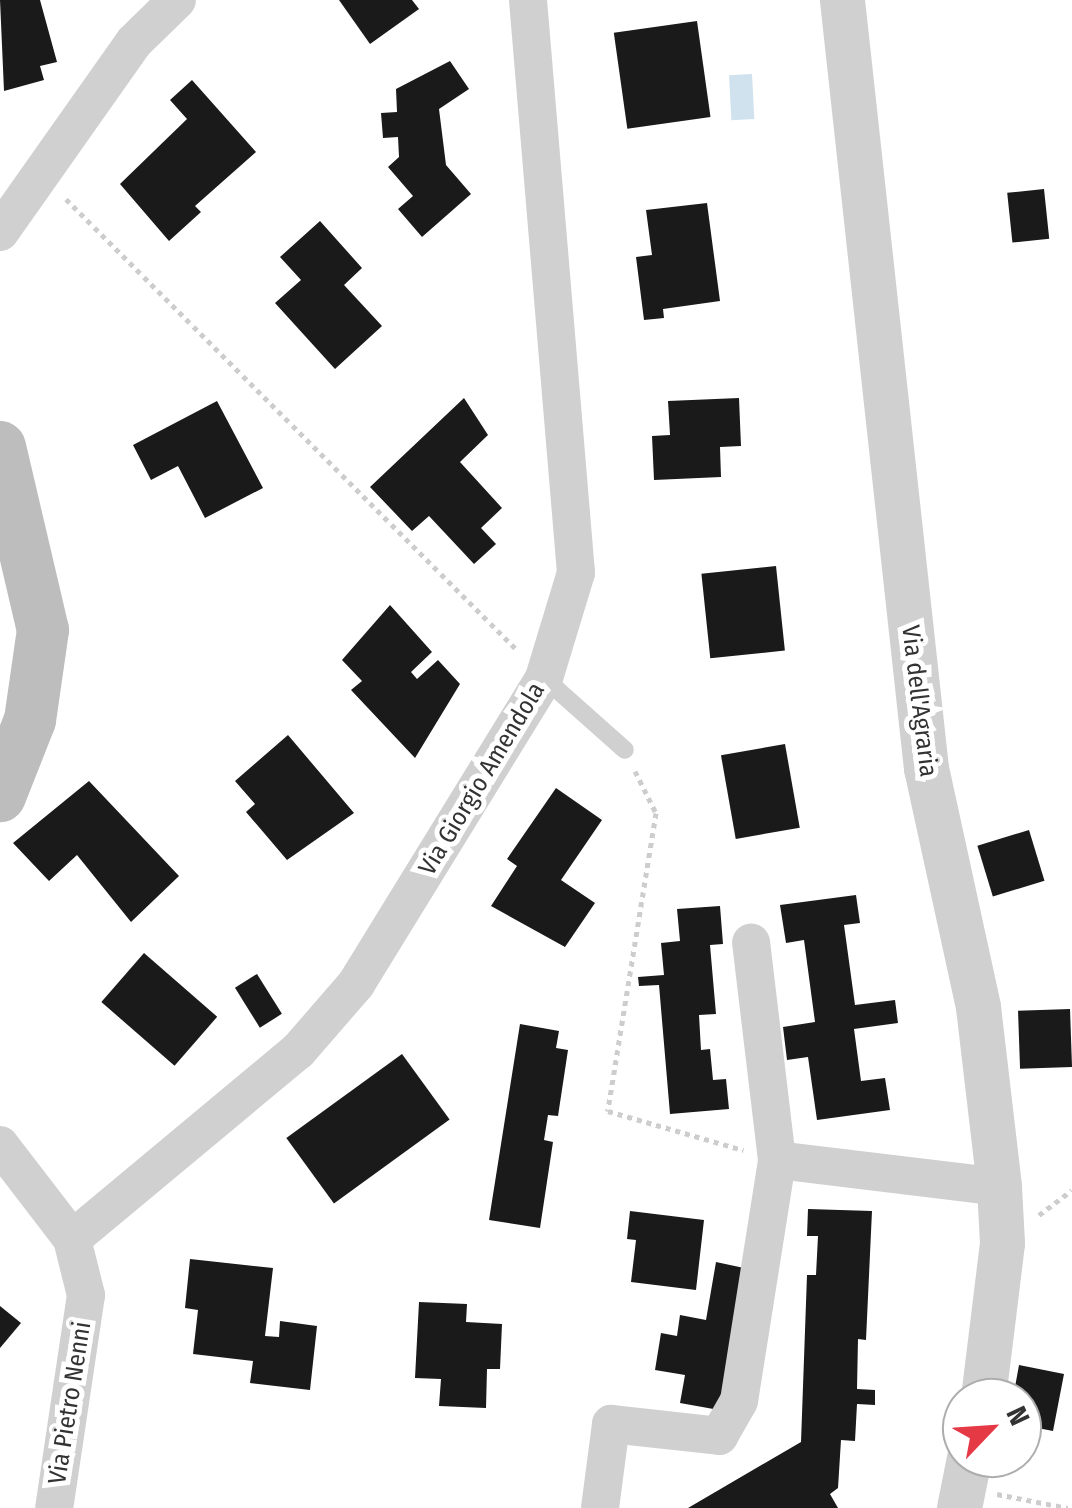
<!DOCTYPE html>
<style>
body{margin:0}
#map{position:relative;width:1072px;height:1508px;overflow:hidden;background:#fff;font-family:"Fira Sans Condensed",sans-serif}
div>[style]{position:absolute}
.water>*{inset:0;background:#cfe2ee;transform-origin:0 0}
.building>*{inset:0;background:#1a1a1a;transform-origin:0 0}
.path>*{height:5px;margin-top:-2.5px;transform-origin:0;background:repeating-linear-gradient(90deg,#cdcdcd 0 5px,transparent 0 10px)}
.service>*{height:18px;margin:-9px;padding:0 9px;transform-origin:9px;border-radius:9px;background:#d0d0d0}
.minor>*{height:38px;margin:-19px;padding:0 19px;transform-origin:19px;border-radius:19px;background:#d0d0d0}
.tertiary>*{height:45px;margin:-22.5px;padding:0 22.5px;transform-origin:22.5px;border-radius:22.5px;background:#d0d0d0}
.secondary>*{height:52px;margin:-26px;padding:0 26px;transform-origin:26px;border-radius:26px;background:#bdbdbd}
span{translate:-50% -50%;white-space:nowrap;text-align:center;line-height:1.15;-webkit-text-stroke:10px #fff;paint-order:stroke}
.street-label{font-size:25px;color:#333}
.north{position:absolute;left:942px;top:1378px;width:100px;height:100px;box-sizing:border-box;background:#fff;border:2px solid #adadad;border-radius:50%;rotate:65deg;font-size:28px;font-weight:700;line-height:40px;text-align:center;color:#333}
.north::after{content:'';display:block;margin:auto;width:35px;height:45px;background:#e63946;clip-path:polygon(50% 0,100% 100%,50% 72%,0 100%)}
</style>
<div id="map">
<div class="water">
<i style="left:752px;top:74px;width:45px;height:23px;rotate:87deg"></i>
</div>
<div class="building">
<i style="clip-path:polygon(0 0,40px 0,57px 62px,40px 66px,44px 80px,4px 91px)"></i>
<i style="clip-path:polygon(339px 0,412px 0,419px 9px,370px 44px)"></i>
<i style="left:697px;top:21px;width:97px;height:84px;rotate:82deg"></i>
<i style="clip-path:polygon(450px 61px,469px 89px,439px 109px,446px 165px,471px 194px,422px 237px,398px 209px,413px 196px,388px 167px,399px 157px,398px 137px,383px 138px,381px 113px,397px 112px,396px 89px)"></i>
<i style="clip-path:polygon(192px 80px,256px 152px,195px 206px,201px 212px,169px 241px,120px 184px,187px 119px,170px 100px)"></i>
<i style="left:1044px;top:189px;width:50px;height:37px;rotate:84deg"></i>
<i style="clip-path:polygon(707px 203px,720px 301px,663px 309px,664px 318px,644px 320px,636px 257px,652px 255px,646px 210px)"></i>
<i style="clip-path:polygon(320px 221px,362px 268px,344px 285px,382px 326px,335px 369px,275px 303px,301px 280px,280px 257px)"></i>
<i style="clip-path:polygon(464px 398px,488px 435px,460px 462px,502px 508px,481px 528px,496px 544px,474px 564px,429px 516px,412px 531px,370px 487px)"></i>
<i style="clip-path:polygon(739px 398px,741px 446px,720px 447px,721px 477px,654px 480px,652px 436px,670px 435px,668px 401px)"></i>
<i style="clip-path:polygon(217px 401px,263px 488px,205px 518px,178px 466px,151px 480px,133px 445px)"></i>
<i style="left:776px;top:566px;width:85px;height:75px;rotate:84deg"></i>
<i style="clip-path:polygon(390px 605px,432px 652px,411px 672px,417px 679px,438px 660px,460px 684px,415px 758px,351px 690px,362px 681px,342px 660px)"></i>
<i style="clip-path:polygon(288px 735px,354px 813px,287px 860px,246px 812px,255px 804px,235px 781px)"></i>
<i style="left:785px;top:744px;width:85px;height:65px;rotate:80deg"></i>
<i style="clip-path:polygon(89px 781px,179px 876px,131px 922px,77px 855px,49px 881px,13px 843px)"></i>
<i style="clip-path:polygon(556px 788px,602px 820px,561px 880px,595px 903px,565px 947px,491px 906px,517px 866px,507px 859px)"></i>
<i style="left:1029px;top:830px;width:53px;height:54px;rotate:73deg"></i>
<i style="clip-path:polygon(856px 895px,860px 923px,844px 925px,855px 1005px,895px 1000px,898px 1023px,854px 1029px,861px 1081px,885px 1078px,890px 1110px,817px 1120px,808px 1057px,787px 1060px,783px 1027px,815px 1022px,804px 940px,786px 943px,780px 905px)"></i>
<i style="clip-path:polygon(720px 906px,723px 944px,710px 945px,716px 1014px,699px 1015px,701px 1050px,710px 1049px,713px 1080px,726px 1079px,729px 1109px,670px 1114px,659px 985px,639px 986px,638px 977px,664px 975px,661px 943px,680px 941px,677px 909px)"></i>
<i style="left:144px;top:953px;width:97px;height:65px;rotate:41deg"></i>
<i style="left:257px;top:974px;width:47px;height:26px;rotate:58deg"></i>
<i style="left:1070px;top:1009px;width:58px;height:52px;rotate:88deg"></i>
<i style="clip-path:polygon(520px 1024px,559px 1031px,556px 1048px,568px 1050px,558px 1116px,548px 1115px,544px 1140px,553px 1142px,540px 1228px,489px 1220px)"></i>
<i style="left:402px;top:1054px;width:81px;height:143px;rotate:54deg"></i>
<i style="clip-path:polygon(808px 1209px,872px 1211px,866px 1340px,858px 1339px,857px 1389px,875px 1390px,875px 1405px,857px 1404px,855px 1441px,841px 1440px,838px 1488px,830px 1494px,838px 1508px,688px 1508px,801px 1442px,807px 1275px,816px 1275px,818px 1236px,807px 1236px)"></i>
<i style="clip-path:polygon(630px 1211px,704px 1220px,696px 1290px,631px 1282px,636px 1240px,627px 1239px)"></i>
<i style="clip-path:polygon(190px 1259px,273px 1268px,265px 1336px,279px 1337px,280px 1321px,317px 1326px,310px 1390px,250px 1383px,253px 1361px,193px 1354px,198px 1310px,185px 1308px)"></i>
<i style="clip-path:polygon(716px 1262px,744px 1268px,719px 1410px,680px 1403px,685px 1375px,655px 1370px,661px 1333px,677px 1336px,680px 1315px,706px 1320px)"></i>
<i style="clip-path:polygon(419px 1302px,467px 1304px,466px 1322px,502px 1324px,500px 1369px,487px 1369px,486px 1408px,439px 1406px,441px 1379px,415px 1378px)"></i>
<i style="clip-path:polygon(0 1306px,21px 1323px,0 1348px)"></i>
<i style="clip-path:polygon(1019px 1365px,1064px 1374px,1053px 1431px,1022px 1425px,1022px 1398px,1013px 1398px)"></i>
</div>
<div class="path">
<i style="left:66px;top:199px;width:639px;rotate:45deg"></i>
<i style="left:635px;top:771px;width:47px;rotate:63.4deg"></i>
<i style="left:656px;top:813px;width:302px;rotate:99.2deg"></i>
<i style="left:608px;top:1111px;width:141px;rotate:16.1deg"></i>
<i style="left:1039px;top:1215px;width:41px;rotate:-37.1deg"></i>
<i style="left:997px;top:1494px;width:72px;rotate:11.2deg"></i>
</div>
<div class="service">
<i style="left:544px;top:678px;width:108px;rotate:41.6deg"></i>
</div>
<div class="minor">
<i style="left:0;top:232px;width:232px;rotate:-54.8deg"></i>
<i style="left:134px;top:42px;width:60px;rotate:-44.3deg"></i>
<i style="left:0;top:1145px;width:118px;rotate:52.5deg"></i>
<i style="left:72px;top:1239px;width:58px;rotate:76deg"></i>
<i style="left:86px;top:1295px;width:215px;rotate:98.5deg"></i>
<i style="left:777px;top:1160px;width:224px;rotate:6.9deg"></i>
<i style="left:72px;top:1239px;width:294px;rotate:-39.8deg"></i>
<i style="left:298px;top:1051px;width:89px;rotate:-49.1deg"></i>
<i style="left:356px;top:984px;width:359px;rotate:-58.4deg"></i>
<i style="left:544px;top:678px;width:110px;rotate:-73.1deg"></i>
<i style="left:576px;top:573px;width:575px;rotate:-94.79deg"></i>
<i style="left:600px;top:1508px;width:85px;rotate:-82.5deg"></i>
<i style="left:611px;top:1424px;width:109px;rotate:6.3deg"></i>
<i style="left:719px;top:1436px;width:40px;rotate:-60.3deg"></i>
<i style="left:739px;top:1401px;width:244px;rotate:-81deg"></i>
<i style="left:777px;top:1160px;width:219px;rotate:-96.8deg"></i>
</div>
<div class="tertiary">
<i style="left:842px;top:0;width:773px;rotate:83.76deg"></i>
<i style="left:926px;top:768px;width:245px;rotate:77.7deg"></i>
<i style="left:978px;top:1007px;width:181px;rotate:83.3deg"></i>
<i style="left:999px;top:1187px;width:56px;rotate:86.9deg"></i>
<i style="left:1002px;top:1243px;width:156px;rotate:97deg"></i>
<i style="left:959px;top:1508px;width:51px;rotate:-78.7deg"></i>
</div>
<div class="secondary">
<i style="left:0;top:447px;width:188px;rotate:76.8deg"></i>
<i style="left:43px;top:630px;width:91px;rotate:98.2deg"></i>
<i style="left:30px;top:720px;width:82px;rotate:111.5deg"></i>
</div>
<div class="street-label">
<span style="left:919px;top:701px;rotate:83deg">Via dell'Agraria</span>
<span style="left:482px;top:779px;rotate:-59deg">Via Giorgio Amendola</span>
<span style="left:70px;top:1403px;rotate:-81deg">Via Pietro Nenni</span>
</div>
<div class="north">N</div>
</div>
